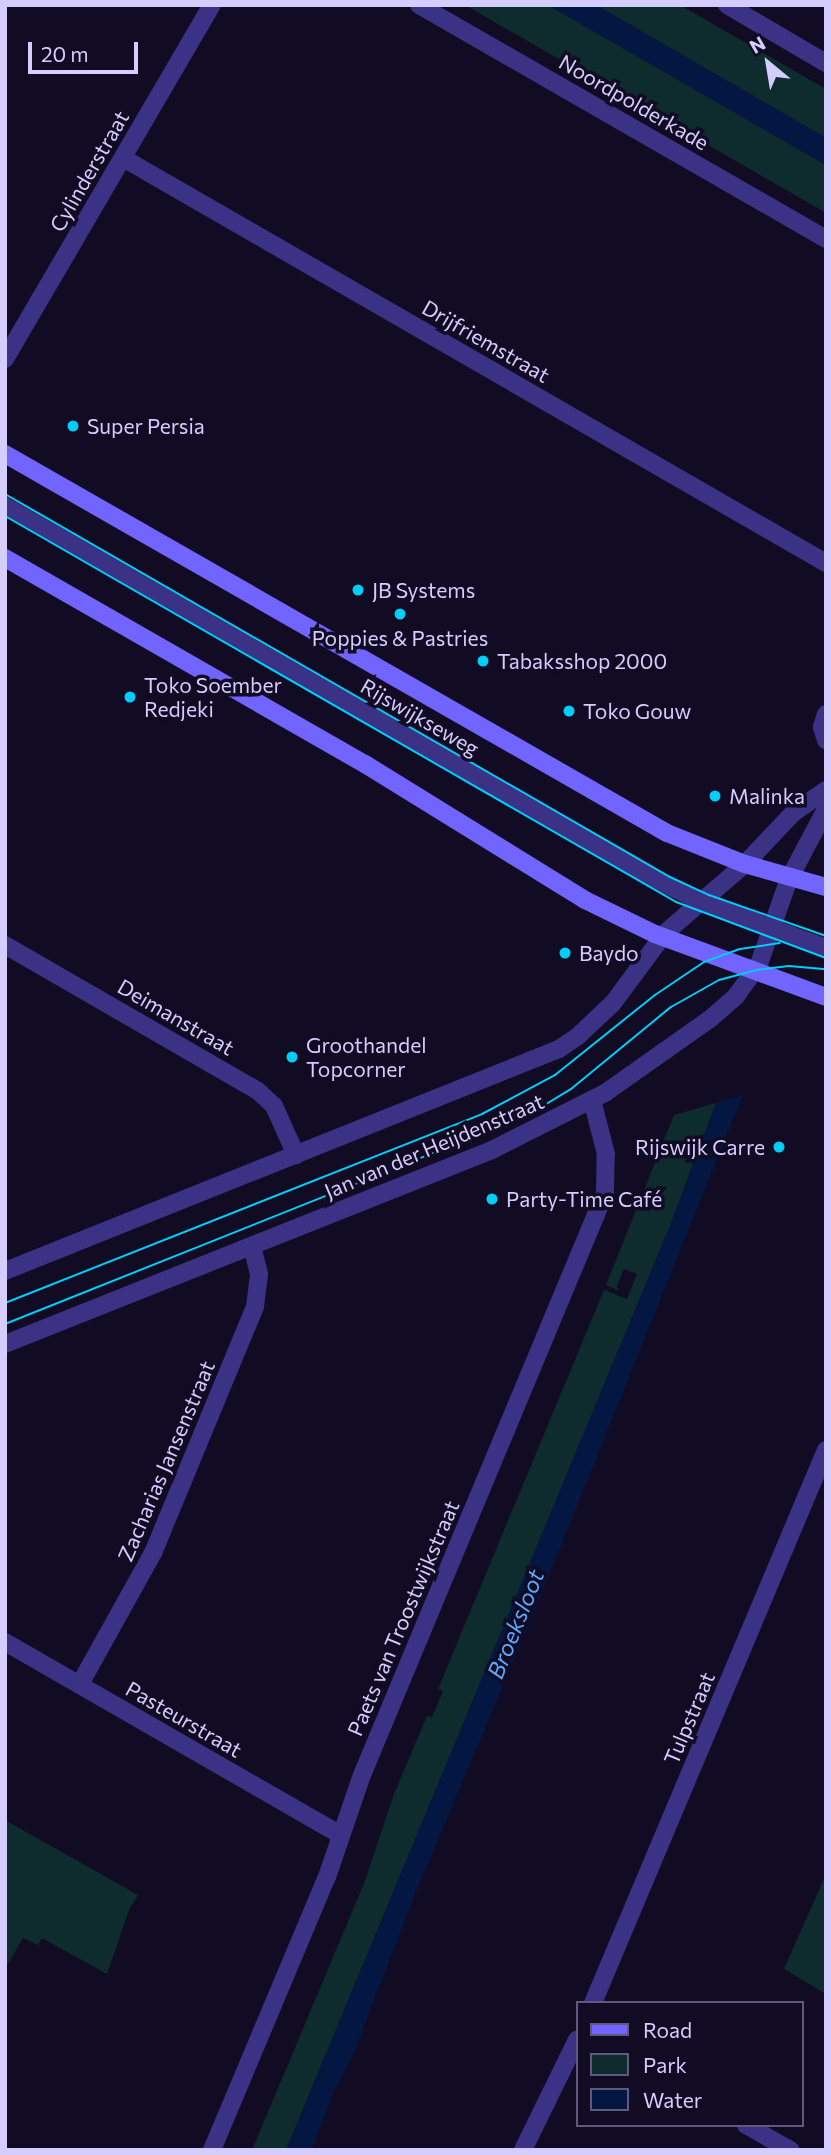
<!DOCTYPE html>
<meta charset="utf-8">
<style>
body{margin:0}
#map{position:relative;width:831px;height:2155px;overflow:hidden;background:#110b23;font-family:Commissioner,sans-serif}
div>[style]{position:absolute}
.green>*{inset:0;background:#0e2c2d}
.water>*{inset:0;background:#041742}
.service>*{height:18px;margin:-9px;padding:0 9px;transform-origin:9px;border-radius:9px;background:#3b3286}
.minor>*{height:18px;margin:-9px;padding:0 9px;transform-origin:9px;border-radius:9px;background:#3b3286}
.tertiary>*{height:18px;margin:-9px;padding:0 9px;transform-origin:9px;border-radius:9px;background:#3b3286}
.secondary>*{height:18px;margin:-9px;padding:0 9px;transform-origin:9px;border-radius:9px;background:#7264ff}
.tram>*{height:2px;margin:-1px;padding:0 1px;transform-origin:1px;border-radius:1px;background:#00cef8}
.dots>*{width:19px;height:19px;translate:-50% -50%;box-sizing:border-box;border:4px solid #110b23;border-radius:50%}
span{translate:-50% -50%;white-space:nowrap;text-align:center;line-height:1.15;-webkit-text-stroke:7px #110b23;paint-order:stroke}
.street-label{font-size:21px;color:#d6cdff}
.poi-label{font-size:21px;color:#d6cdff}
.left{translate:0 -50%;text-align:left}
.right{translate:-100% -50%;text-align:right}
.water-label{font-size:23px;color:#5ba8ff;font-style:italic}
.frame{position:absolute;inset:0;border:7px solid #d6cdff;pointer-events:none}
.legend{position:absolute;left:576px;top:2001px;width:228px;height:126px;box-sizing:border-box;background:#110b23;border:2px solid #60597b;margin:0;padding:9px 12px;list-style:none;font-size:21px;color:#d6cdff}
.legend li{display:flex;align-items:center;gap:14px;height:35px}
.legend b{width:35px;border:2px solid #60597b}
.north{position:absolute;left:733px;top:28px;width:70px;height:70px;-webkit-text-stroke:5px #110b23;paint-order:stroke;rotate:330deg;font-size:19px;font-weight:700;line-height:28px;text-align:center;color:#d6cdff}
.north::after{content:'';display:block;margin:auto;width:24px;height:32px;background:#d6cdff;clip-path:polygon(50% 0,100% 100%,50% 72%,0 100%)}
.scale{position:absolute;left:28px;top:42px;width:110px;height:32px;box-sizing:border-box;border:4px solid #d6cdff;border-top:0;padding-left:9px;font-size:21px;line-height:24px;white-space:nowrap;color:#d6cdff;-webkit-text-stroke:5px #110b23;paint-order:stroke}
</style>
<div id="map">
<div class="green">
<i style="clip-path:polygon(465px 5px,548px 5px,826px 165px,826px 213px)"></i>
<i style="clip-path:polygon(596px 5px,680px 5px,826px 89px,826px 138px)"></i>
<i style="clip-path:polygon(716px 1103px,670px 1226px,286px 2150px,252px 2150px,365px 1881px,394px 1794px,427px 1716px,432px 1717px,443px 1691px,438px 1689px,604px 1290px,627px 1299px,637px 1274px,624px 1269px,617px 1286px,619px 1291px,606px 1285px,674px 1115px)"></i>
<i style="clip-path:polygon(5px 1820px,138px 1895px,129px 1910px,107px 1974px,42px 1938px,38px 1945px,23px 1938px,5px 1969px)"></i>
<i style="clip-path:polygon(826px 1874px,826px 1994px,784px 1969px)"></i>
</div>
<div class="water">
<i style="clip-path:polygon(548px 5px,596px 5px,826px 138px,826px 165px)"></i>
<i style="clip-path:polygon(743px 1095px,535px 1610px,416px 1892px,353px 2055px,334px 2091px,312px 2150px,286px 2150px,670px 1226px,716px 1103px)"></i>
</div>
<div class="service">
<i style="left:5px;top:506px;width:737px;rotate:29.87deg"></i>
<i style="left:644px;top:873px;width:64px;rotate:27deg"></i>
<i style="left:701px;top:902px;width:133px;rotate:20.2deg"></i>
</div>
<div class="minor">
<i style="left:419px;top:5px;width:469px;rotate:29.9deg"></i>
<i style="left:727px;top:5px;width:115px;rotate:30.4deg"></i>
<i style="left:123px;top:158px;width:811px;rotate:29.95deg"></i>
<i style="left:5px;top:359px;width:410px;rotate:-59.7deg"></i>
<i style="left:826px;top:714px;width:14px;rotate:107deg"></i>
<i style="left:822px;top:727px;width:14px;rotate:73deg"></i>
<i style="left:745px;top:864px;width:70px;rotate:-46.7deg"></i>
<i style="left:793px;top:813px;width:40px;rotate:-34.9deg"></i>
<i style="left:789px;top:879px;width:79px;rotate:-62.1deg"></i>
<i style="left:5px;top:945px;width:292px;rotate:30deg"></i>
<i style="left:258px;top:1091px;width:22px;rotate:43deg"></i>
<i style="left:274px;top:1106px;width:54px;rotate:65.8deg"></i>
<i style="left:5px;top:1642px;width:387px;rotate:29.9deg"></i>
<i style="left:80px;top:1684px;width:150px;rotate:-60.9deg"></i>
<i style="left:153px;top:1553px;width:266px;rotate:-67.5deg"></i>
<i style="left:255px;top:1307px;width:33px;rotate:-83deg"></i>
<i style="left:259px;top:1274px;width:29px;rotate:-104deg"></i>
<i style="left:593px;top:2003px;width:600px;rotate:-67.15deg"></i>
<i style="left:746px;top:2125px;width:51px;rotate:29.6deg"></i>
<i style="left:212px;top:2150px;width:296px;rotate:-67.2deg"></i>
<i style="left:327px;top:1877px;width:108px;rotate:-71.1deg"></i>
<i style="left:362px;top:1775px;width:631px;rotate:-67.34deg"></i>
<i style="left:605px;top:1193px;width:39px;rotate:-89deg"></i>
<i style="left:606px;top:1154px;width:56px;rotate:-104.5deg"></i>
<i style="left:523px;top:2150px;width:123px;rotate:-63.9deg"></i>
</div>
<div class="tertiary">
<i style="left:5px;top:1271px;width:597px;rotate:-21.84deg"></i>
<i style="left:559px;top:1049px;width:23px;rotate:-34deg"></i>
<i style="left:578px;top:1036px;width:48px;rotate:-43.3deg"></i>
<i style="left:613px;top:1003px;width:87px;rotate:-53.4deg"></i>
<i style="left:665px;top:933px;width:106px;rotate:-40.8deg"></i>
<i style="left:5px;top:1344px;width:524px;rotate:-21.72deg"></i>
<i style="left:492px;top:1150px;width:127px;rotate:-26.8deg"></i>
<i style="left:605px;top:1093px;width:128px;rotate:-35.2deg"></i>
<i style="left:710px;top:1019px;width:35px;rotate:-41deg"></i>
<i style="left:736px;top:996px;width:39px;rotate:-54deg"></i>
<i style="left:759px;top:964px;width:90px;rotate:-70.6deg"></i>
</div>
<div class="secondary">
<i style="left:5px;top:454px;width:763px;rotate:29.79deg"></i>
<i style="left:667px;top:833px;width:84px;rotate:21.7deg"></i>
<i style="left:745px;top:864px;width:84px;rotate:15.9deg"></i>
<i style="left:5px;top:558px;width:415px;rotate:29.8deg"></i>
<i style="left:365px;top:764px;width:259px;rotate:31.7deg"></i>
<i style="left:585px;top:900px;width:78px;rotate:25.9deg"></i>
<i style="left:655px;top:934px;width:182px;rotate:20.2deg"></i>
</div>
<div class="tram">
<i style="left:5px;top:494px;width:767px;rotate:29.94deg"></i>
<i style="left:670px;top:877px;width:43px;rotate:24.8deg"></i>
<i style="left:709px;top:895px;width:124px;rotate:19.3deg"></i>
<i style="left:5px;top:516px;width:774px;rotate:29.91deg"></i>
<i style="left:676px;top:902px;width:160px;rotate:20.5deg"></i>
<i style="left:5px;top:1303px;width:513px;rotate:-21.61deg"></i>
<i style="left:482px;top:1114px;width:83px;rotate:-28.1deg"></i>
<i style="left:555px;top:1075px;width:128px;rotate:-38.7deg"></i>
<i style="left:655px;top:995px;width:59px;rotate:-34deg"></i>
<i style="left:704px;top:962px;width:38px;rotate:-20deg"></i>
<i style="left:740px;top:949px;width:40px;rotate:-8.5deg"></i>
<i style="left:5px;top:1324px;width:563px;rotate:-21.78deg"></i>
<i style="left:528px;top:1115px;width:50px;rotate:-31.2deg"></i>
<i style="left:571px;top:1089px;width:129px;rotate:-39.4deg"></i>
<i style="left:671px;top:1007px;width:55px;rotate:-29.4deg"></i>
<i style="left:719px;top:980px;width:38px;rotate:-15deg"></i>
<i style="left:756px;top:970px;width:33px;rotate:-7deg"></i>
<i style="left:789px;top:966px;width:37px;rotate:5deg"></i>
</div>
<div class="dots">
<i style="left:73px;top:426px;background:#00cef8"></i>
<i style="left:358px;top:590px;background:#00cef8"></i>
<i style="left:400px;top:614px;background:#00cef8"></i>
<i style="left:483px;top:661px;background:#00cef8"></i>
<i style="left:130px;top:697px;background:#00cef8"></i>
<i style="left:569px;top:711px;background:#00cef8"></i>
<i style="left:715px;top:796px;background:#00cef8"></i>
<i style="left:565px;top:953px;background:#00cef8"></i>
<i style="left:292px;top:1057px;background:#00cef8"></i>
<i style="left:779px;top:1147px;background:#00cef8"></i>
<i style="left:492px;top:1199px;background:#00cef8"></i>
</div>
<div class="street-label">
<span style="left:634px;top:102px;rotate:30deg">Noordpolderkade</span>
<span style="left:89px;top:171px;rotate:-60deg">Cylinderstraat</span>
<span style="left:486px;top:341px;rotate:30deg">Drijfriemstraat</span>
<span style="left:420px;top:717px;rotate:30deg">Rijswijkseweg</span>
<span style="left:176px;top:1017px;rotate:30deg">Deimanstraat</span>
<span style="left:434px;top:1146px;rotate:-23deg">Jan van der Heijdenstraat</span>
<span style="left:166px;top:1461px;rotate:-67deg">Zacharias Jansenstraat</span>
<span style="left:403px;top:1618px;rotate:-67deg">Paets van Troostwijkstraat</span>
<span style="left:689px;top:1718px;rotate:-67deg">Tulpstraat</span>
<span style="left:184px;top:1719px;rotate:30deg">Pasteurstraat</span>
</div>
<div class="poi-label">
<span class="left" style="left:87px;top:426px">Super Persia</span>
<span class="left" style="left:372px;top:590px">JB Systems</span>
<span style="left:400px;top:638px">Poppies &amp; Pastries</span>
<span class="left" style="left:497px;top:661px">Tabaksshop 2000</span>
<span class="left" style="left:144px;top:697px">Toko Soember<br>Redjeki</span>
<span class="left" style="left:583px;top:711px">Toko Gouw</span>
<span class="left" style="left:729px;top:796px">Malinka</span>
<span class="left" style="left:579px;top:953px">Baydo</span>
<span class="left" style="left:306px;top:1057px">Groothandel<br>Topcorner</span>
<span class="right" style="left:765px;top:1147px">Rijswijk Carre</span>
<span class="left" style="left:506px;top:1199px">Party-Time Café</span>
</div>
<div class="water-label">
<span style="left:515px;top:1624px;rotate:-68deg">Broeksloot</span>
</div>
<div class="frame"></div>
<ul class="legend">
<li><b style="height:9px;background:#7264ff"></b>Road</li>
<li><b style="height:19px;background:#0e2c2d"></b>Park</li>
<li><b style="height:19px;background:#041742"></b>Water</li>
</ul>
<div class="north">N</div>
<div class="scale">20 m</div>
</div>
